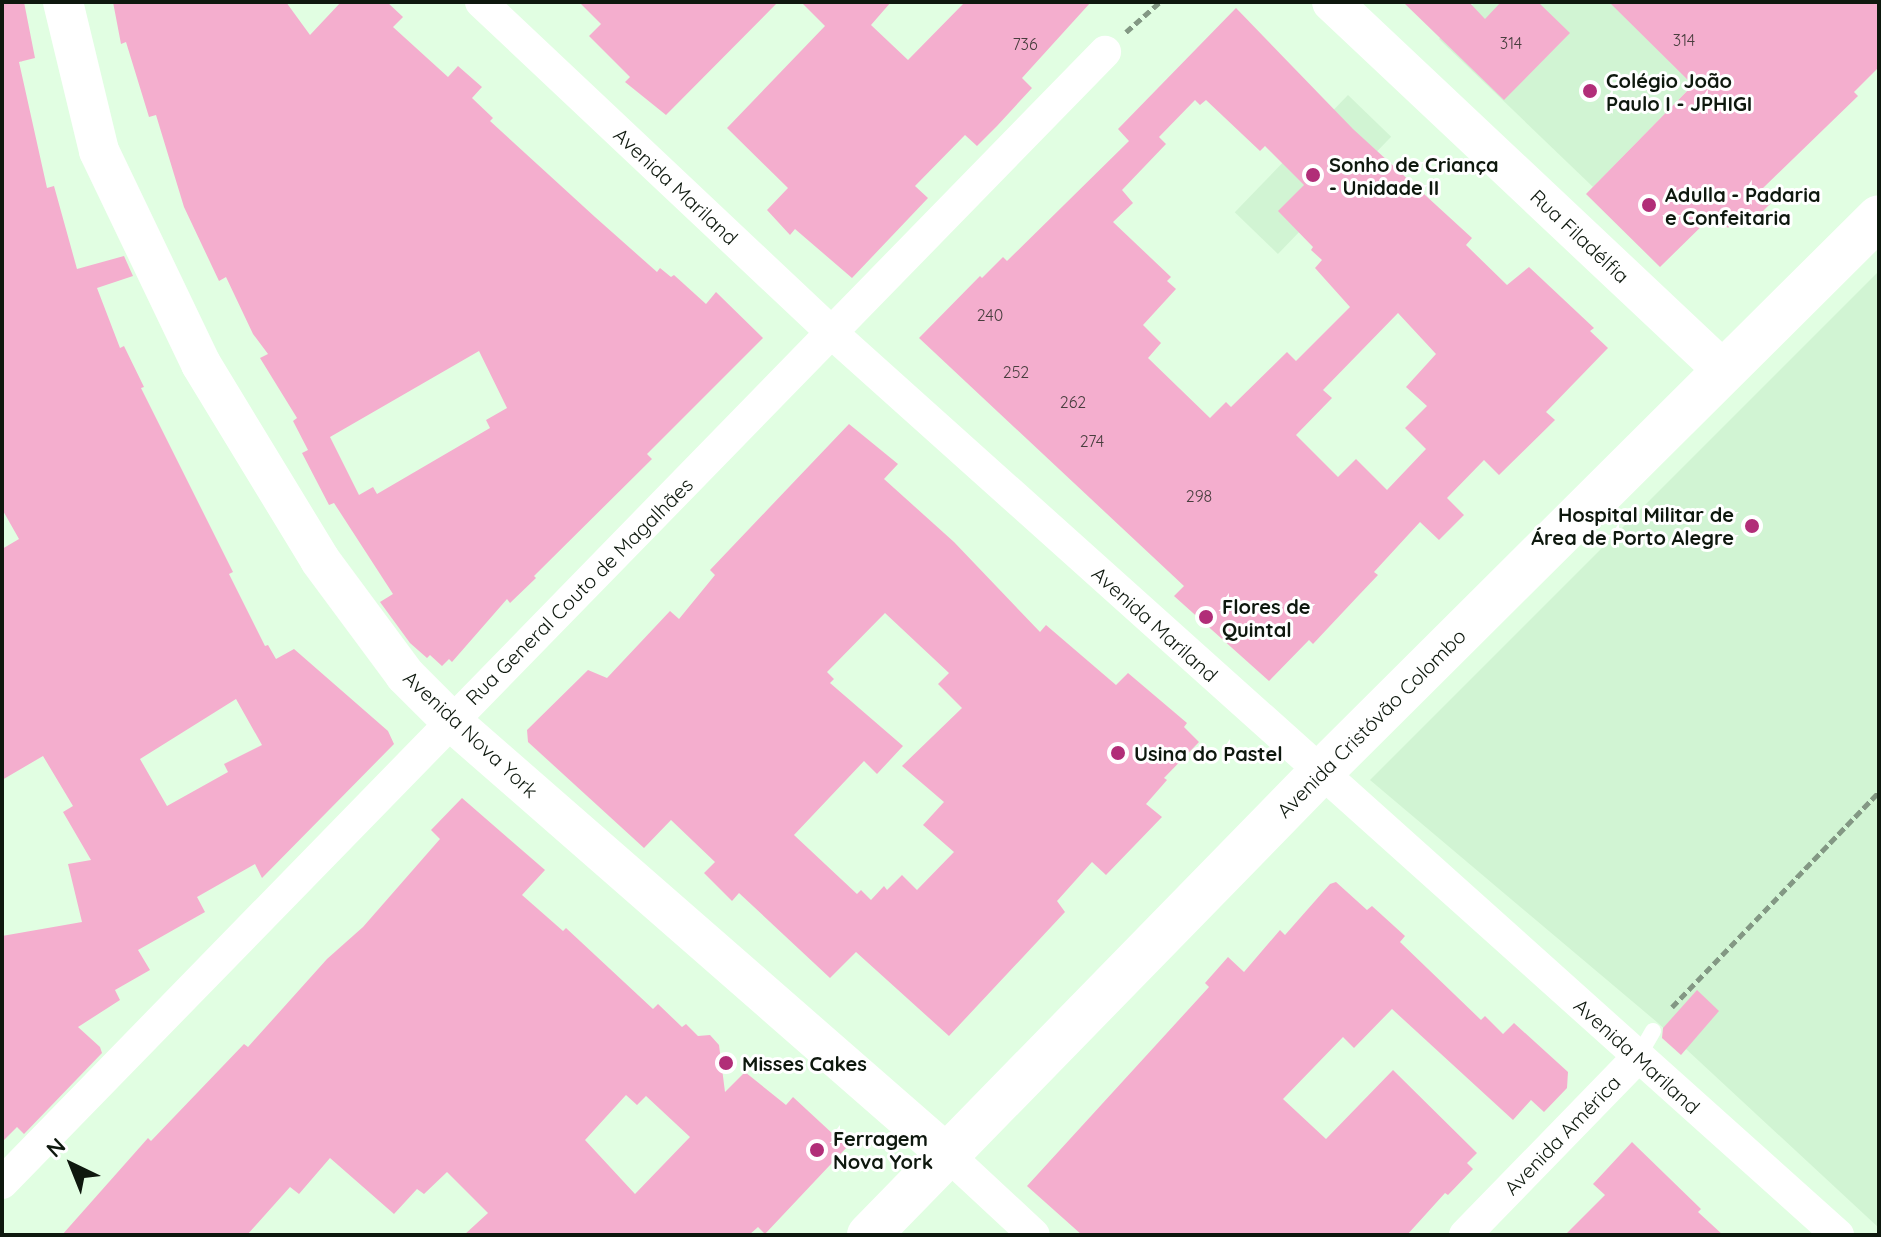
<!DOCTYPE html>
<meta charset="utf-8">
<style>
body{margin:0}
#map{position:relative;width:1881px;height:1237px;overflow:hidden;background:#e1fee2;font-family:Quicksand,sans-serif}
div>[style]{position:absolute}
.built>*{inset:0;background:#d1f4d3;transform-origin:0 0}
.building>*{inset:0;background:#f4aece}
.path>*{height:5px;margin-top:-2.5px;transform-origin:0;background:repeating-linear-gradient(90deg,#839884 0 8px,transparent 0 12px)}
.service>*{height:16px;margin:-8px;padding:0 8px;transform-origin:8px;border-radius:8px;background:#fff}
.minor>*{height:32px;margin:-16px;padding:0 16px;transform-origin:16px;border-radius:16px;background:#fff}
.tertiary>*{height:40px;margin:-20px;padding:0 20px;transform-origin:20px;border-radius:20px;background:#fff}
.secondary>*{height:44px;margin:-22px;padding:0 22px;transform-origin:22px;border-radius:22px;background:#fff}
.dots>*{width:22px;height:22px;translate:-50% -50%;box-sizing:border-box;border:4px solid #fff;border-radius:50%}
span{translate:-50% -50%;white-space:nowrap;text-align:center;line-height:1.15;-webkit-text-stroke:6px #fff;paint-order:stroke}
.number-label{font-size:16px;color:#483e3e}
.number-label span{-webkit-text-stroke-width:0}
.poi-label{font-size:20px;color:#0e180e;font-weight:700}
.left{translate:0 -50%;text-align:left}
.right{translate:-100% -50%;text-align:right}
.street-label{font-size:20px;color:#0e180e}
.frame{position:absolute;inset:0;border:4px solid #0e180e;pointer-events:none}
.north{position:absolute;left:32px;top:1125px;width:80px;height:80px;-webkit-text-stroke:6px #fff;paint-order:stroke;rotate:317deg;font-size:22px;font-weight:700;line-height:32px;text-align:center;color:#0e180e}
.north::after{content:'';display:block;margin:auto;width:28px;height:36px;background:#0e180e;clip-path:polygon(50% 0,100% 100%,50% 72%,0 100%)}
</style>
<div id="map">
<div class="built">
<i style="clip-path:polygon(1475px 2px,1774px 2px,1593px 187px,1439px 39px)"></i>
<i style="left:1348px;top:95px;width:60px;height:163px;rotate:44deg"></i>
<i style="clip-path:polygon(1879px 271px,1879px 1228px,1658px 1023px,1370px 780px)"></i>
</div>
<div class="building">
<i style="clip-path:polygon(evenodd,2px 2px,24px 2px,35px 58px,19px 62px,47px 188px,54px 186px,77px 269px,124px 256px,133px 276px,97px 288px,120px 348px,124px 346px,144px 387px,141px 388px,233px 572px,229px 574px,265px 646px,268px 645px,276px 659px,294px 649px,388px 731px,394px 744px,262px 878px,255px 864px,197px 897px,205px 912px,138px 950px,150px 970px,115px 990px,120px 1000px,78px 1027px,100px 1047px,102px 1053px,24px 1134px,17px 1127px,2px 1142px,2px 936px,82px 922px,68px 864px,91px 860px,63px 812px,73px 806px,43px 756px,2px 780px,2px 549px,19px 539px,2px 509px,2px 2px,236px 699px,262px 745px,224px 764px,228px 772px,167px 806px,140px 759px,236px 699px)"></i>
<i style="clip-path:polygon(evenodd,113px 2px,286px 2px,310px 35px,341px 2px,387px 2px,403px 17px,393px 27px,448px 77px,458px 66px,482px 87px,472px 98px,493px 118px,490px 121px,595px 217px,657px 272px,660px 268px,671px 277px,674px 275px,706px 304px,716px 292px,763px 338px,647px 454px,652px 459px,534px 576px,536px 578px,510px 603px,507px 599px,452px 662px,449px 659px,442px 666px,430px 655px,427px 658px,410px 643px,380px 602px,393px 594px,334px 503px,329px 505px,302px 453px,308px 450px,293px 421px,297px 418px,260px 358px,268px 354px,253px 334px,226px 277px,219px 281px,184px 207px,156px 115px,149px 117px,126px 42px,121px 44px,113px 2px,479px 351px,507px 408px,486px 420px,490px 428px,377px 494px,373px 487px,359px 495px,330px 437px,479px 351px)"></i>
<i style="clip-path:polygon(579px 2px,778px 2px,666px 115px,625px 82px,630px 77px,589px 36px,601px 24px)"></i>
<i style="clip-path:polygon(801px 2px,891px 2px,871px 25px,908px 60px,965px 2px,1091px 2px,1022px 78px,1032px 88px,997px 126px,977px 146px,965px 135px,915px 186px,928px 198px,852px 278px,795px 229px,790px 235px,767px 210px,788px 188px,727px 128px,825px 26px)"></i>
<i style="clip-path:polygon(1403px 2px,1469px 2px,1485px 19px,1501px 2px,1538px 2px,1570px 33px,1504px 100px)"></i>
<i style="clip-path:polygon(1609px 2px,1879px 2px,1879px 67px,1854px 92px,1858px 96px,1762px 189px,1774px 200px,1755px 219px,1745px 209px,1728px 228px,1714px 214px,1660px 267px,1586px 194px,1693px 85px)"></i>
<i style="clip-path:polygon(evenodd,1236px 8px,1353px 129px,1472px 238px,1466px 245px,1507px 285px,1529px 267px,1594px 328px,1590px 331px,1608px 348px,1546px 412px,1555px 420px,1499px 475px,1484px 460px,1447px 498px,1464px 515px,1439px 540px,1420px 522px,1374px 572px,1378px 575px,1359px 595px,1313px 644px,1309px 640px,1269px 681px,1174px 596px,1184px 586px,919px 338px,980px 276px,982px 278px,1003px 257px,1007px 261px,1129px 141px,1118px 129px,1236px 8px,1195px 100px,1200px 105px,1206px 100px,1260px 151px,1265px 146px,1304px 185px,1278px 211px,1313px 247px,1311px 250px,1322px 260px,1315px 268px,1350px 307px,1296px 361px,1287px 352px,1231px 407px,1226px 402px,1210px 418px,1148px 358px,1161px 343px,1143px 325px,1176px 289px,1167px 281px,1171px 277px,1113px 222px,1133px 203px,1122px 190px,1166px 144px,1159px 137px,1195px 100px,1236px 8px,1398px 313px,1436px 354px,1406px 387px,1427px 406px,1405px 428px,1426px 449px,1387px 490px,1356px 459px,1338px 477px,1296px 435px,1332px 398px,1323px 390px,1398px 313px)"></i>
<i style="clip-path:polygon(evenodd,849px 424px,898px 464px,884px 479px,954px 542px,1040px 632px,1046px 625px,1116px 685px,1128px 673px,1187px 723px,1184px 727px,1199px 742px,1164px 778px,1167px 780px,1146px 804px,1162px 817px,1106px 875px,1092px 862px,1057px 901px,1065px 912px,949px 1036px,856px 952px,830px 978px,739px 893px,732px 901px,704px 873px,715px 862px,671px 820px,644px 848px,528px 742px,527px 730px,588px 670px,607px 678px,670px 611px,679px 619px,715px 575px,710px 570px,849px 424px,885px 613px,949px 673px,938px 684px,962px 708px,902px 766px,944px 802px,923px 825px,954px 852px,917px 890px,902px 875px,887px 890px,884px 886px,871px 900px,861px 890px,857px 894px,794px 835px,864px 761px,877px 774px,903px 746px,830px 683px,834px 679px,827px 672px,885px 613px)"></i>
<i style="clip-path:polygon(evenodd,462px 798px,545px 870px,522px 895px,563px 931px,566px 928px,653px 1009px,658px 1004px,682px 1027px,686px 1024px,698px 1036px,710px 1035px,719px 1045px,725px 1092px,745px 1072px,786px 1105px,793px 1097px,847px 1147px,765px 1234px,758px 1227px,749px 1235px,464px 1235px,488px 1213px,447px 1172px,424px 1194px,417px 1189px,394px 1214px,330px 1158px,299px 1194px,290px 1187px,247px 1235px,62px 1235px,148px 1138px,151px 1141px,244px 1044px,248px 1047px,327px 959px,363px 927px,440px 839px,431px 830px,462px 798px,626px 1095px,637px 1105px,646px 1096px,690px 1137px,635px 1194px,585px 1140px,626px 1095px)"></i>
<i style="clip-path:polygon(1336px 882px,1367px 910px,1372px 906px,1405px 936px,1400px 942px,1481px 1020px,1485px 1016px,1503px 1034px,1514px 1023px,1568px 1072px,1567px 1088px,1544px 1112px,1531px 1100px,1513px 1120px,1392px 1009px,1354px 1048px,1343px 1037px,1283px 1099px,1326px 1139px,1393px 1070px,1477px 1153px,1467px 1163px,1473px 1169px,1448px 1195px,1445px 1193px,1407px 1235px,1082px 1235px,1027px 1186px,1209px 987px,1205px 983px,1228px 957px,1244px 972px,1280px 930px,1285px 935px,1330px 884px)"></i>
<i style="clip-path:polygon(1697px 990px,1719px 1011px,1681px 1055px,1662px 1038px,1663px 1028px)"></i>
<i style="clip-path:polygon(1632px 1142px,1701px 1209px,1698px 1212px,1723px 1235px,1565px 1235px,1605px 1195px,1593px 1184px)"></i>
</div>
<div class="path">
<i style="left:1126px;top:32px;width:45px;rotate:-41.4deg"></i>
<i style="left:1672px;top:1007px;width:298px;rotate:-46.1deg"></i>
</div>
<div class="service">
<i style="left:1638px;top:1057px;width:30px;rotate:-60deg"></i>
</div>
<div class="minor">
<i style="left:481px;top:2px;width:484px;rotate:43.3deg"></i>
<i style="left:833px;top:334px;width:1350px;rotate:41.88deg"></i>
<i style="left:948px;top:1155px;width:117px;rotate:42.9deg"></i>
<i style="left:2px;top:1183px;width:1580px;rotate:-45.72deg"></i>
<i style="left:1465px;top:1235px;width:248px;rotate:-45.8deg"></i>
</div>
<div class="tertiary">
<i style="left:63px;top:2px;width:153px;rotate:76.4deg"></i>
<i style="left:99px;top:151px;width:236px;rotate:64.4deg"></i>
<i style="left:201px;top:364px;width:229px;rotate:58.7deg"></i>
<i style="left:320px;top:560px;width:143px;rotate:53.5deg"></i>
<i style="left:405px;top:675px;width:65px;rotate:45deg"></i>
<i style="left:451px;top:721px;width:660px;rotate:41.13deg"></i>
<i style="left:1332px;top:2px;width:538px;rotate:43.27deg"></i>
</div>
<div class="secondary">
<i style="left:869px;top:1235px;width:646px;rotate:-45.69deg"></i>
<i style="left:1320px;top:773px;width:788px;rotate:-44.85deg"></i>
</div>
<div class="dots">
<i style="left:1590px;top:91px;background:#b12e78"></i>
<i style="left:1313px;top:175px;background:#b12e78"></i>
<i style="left:1649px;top:205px;background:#b12e78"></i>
<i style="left:1752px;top:526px;background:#b12e78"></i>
<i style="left:1206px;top:617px;background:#b12e78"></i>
<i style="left:1118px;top:753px;background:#b12e78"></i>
<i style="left:726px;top:1063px;background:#b12e78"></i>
<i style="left:817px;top:1150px;background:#b12e78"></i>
</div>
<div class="number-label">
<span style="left:1684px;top:40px">314</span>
<span style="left:1511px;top:43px">314</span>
<span style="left:1025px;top:44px">736</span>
<span style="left:990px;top:315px">240</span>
<span style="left:1016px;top:372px">252</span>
<span style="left:1073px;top:402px">262</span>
<span style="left:1092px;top:441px">274</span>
<span style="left:1199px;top:496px">298</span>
</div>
<div class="poi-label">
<span class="left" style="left:1606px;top:92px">Colégio João<br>Paulo I - JPHIGI</span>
<span class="left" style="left:1329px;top:176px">Sonho de Criança<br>- Unidade II</span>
<span class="left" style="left:1665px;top:206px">Adulla - Padaria<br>e Confeitaria</span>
<span class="right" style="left:1734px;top:526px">Hospital Militar de<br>Área de Porto Alegre</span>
<span class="left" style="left:1222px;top:618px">Flores de<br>Quintal</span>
<span class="left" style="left:1134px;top:753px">Usina do Pastel</span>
<span class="left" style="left:742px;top:1063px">Misses Cakes</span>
<span class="left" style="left:833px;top:1150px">Ferragem<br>Nova York</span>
</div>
<div class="street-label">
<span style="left:676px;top:186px;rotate:43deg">Avenida Mariland</span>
<span style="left:1580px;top:236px;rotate:43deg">Rua Filadélfia</span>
<span style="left:579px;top:591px;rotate:-45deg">Rua General Couto de Magalhães</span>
<span style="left:1155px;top:624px;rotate:42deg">Avenida Mariland</span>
<span style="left:1371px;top:723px;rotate:-45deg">Avenida Cristóvão Colombo</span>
<span style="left:471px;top:734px;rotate:43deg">Avenida Nova York</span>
<span style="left:1637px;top:1056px;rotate:42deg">Avenida Mariland</span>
<span style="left:1562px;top:1135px;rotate:-46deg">Avenida América</span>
</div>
<div class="frame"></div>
<div class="north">N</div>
</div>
